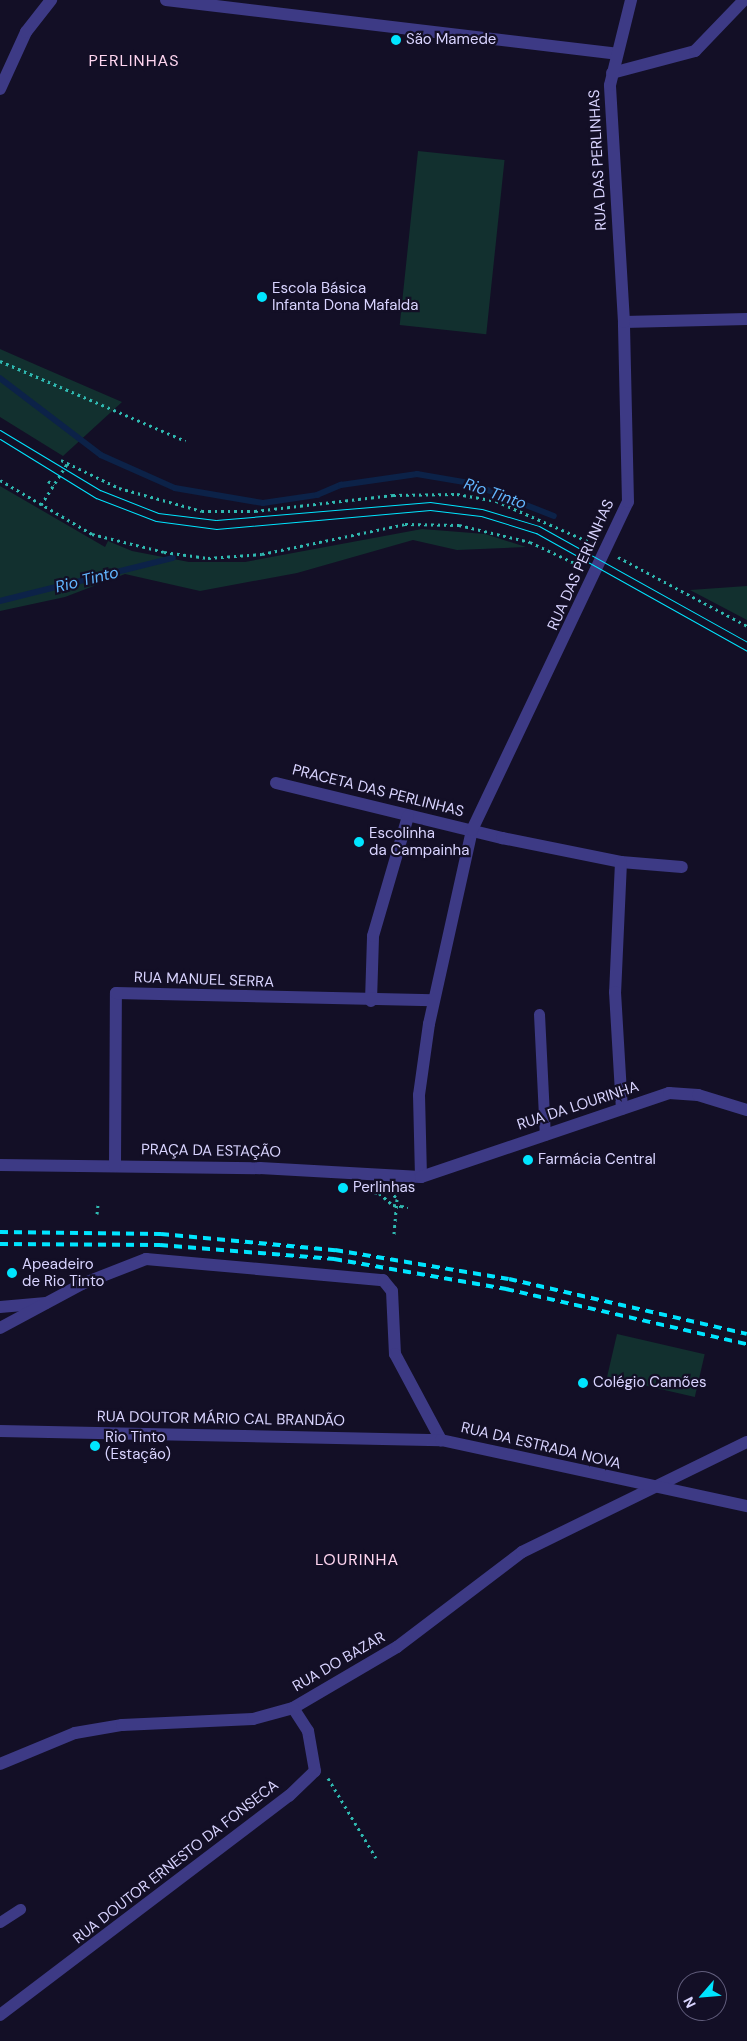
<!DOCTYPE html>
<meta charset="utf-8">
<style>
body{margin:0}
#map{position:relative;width:747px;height:2041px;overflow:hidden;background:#130f26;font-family:"DM Sans",sans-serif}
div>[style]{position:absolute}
.green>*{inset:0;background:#12302f;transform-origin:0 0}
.stream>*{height:5.5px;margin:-2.75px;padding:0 2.75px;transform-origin:2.75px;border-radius:2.75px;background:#0c2248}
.path>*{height:3px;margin-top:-1.5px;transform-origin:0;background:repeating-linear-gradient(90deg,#2fb8b0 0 2.5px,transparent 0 6.5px)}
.service>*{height:11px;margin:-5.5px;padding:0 5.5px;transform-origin:5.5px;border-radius:5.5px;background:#3d3a85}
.minor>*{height:12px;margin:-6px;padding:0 6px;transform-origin:6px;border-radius:6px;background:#3d3a85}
.tertiary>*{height:12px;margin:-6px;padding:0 6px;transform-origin:6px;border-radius:6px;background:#3d3a85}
.tram>*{height:1px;margin:-0.5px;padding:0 0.5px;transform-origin:0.5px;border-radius:0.5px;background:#00e5ff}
.rail>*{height:4px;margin-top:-2px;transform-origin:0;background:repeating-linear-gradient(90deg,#00e5ff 0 8px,transparent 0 14px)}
.path-bridge>*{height:3px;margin-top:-1.5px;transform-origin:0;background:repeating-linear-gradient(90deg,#2fb8b0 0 2.5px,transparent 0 6.5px)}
.dots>*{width:14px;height:14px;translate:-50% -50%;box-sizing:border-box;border:2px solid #130f26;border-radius:50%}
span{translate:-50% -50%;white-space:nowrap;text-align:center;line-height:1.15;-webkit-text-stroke:4.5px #130f26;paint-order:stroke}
.poi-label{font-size:15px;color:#d9d4ff}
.left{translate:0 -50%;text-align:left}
.street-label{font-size:15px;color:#d9d4ff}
.neighbourhood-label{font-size:16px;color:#ffd6f0;letter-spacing:1px}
.water-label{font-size:16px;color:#62b6ff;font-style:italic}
.north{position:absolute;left:677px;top:1971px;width:50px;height:50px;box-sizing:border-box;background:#130f26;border:1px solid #625e7d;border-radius:50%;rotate:243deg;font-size:14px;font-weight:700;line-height:20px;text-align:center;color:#d9d4ff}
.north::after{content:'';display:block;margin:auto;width:18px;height:22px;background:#00e5ff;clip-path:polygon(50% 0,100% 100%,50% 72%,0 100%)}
</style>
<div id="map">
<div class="green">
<i style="left:418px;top:151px;width:87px;height:175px;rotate:6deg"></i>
<i style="clip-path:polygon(0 349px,41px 367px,122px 402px,63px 456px,0 417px)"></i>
<i style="clip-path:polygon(0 486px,105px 547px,108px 541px,132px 551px,189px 562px,245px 562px,422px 529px,485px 534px,526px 547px,457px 550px,413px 540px,297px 573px,200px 591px,125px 574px,65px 597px,0 611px)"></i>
<i style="clip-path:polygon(747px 586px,747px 620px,690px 590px)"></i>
<i style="left:617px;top:1334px;width:90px;height:44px;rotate:13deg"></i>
</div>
<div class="stream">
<i style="left:0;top:378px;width:127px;rotate:37.3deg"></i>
<i style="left:101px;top:455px;width:81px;rotate:24deg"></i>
<i style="left:175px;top:488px;width:89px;rotate:9.7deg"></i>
<i style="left:263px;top:503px;width:55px;rotate:-8.4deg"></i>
<i style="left:317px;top:495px;width:26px;rotate:-23deg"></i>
<i style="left:341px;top:485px;width:77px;rotate:-8.2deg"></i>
<i style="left:417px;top:474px;width:54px;rotate:9.6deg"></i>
<i style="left:470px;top:483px;width:90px;rotate:21.4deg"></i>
<i style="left:0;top:601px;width:178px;rotate:-14deg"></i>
</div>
<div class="path">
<i style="left:0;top:361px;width:202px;rotate:23.3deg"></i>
<i style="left:61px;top:460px;width:64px;rotate:25.8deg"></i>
<i style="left:119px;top:488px;width:86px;rotate:15.5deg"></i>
<i style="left:202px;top:511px;width:53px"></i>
<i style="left:255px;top:511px;width:139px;rotate:-6.6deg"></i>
<i style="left:393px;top:495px;width:64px;rotate:-0.9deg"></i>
<i style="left:457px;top:494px;width:40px;rotate:10deg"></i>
<i style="left:496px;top:501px;width:105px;rotate:23.6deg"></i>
<i style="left:0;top:480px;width:107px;rotate:30.4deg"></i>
<i style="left:92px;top:534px;width:74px;rotate:14deg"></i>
<i style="left:164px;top:552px;width:44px;rotate:7.8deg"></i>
<i style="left:208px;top:558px;width:54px;rotate:-4.2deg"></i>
<i style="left:262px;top:554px;width:146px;rotate:-11.8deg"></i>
<i style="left:405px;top:524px;width:54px;rotate:1.1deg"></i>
<i style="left:459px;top:525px;width:73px;rotate:13.5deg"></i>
<i style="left:530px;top:542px;width:56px;rotate:25.2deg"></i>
<i style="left:48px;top:481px;width:7px;rotate:34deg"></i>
<i style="left:41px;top:505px;width:49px;rotate:-57.6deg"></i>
<i style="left:618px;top:557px;width:146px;rotate:28.1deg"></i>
<i style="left:362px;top:1190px;width:17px;rotate:10deg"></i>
<i style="left:379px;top:1193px;width:18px;rotate:41deg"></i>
<i style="left:390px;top:1190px;width:11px;rotate:52deg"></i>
<i style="left:397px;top:1199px;width:38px;rotate:95deg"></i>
<i style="left:401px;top:1206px;width:7px;rotate:8deg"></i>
<i style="left:97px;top:1214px;width:9px;rotate:-84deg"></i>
<i style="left:328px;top:1778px;width:93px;rotate:59deg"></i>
</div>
<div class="service">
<i style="left:539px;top:1014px;width:121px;rotate:87.2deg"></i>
<i style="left:0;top:1922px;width:24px;rotate:-33deg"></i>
</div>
<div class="minor">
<i style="left:166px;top:0;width:454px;rotate:6.8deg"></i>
<i style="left:612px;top:73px;width:86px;rotate:-14.8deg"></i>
<i style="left:695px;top:51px;width:71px;rotate:-46.1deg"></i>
<i style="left:0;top:89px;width:63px;rotate:-65.5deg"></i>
<i style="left:26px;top:32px;width:41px;rotate:-52deg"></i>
<i style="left:624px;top:322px;width:123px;rotate:-1.4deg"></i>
<i style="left:276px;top:783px;width:233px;rotate:13.7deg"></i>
<i style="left:502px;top:838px;width:121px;rotate:11.4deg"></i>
<i style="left:621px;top:862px;width:61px;rotate:4.7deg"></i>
<i style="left:621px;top:862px;width:130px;rotate:92.6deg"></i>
<i style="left:615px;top:992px;width:117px;rotate:86.6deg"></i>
<i style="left:371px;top:1001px;width:65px;rotate:-88.2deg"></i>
<i style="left:373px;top:936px;width:125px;rotate:-73.7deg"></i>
<i style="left:0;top:1165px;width:260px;rotate:0.7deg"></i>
<i style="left:260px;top:1168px;width:161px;rotate:3.2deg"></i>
<i style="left:115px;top:1166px;width:173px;rotate:-89.7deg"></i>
<i style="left:116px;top:993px;width:317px;rotate:1.3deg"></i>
<i style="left:421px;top:1177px;width:82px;rotate:-91.4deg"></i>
<i style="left:419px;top:1095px;width:72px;rotate:-82deg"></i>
<i style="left:429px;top:1024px;width:199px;rotate:-77.5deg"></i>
<i style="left:472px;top:830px;width:363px;rotate:-64.6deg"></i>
<i style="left:628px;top:502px;width:180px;rotate:-91.3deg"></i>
<i style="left:624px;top:322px;width:237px;rotate:-93.4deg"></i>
<i style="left:610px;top:85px;width:88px;rotate:-76.1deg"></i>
<i style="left:421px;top:1177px;width:262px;rotate:-18.7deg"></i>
<i style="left:669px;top:1093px;width:29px;rotate:4deg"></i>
<i style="left:698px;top:1095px;width:51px;rotate:17deg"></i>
<i style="left:0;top:1307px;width:46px;rotate:-5deg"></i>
<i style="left:0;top:1764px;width:81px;rotate:-22.5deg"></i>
<i style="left:75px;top:1733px;width:48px;rotate:-9.7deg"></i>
<i style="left:122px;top:1725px;width:131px;rotate:-2.6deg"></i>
<i style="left:253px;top:1719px;width:41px;rotate:-15.4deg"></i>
<i style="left:293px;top:1708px;width:121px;rotate:-30.4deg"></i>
<i style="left:397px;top:1647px;width:157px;rotate:-37.2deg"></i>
<i style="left:522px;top:1552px;width:250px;rotate:-26.1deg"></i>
<i style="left:0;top:2015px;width:363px;rotate:-37.2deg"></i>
<i style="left:289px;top:1796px;width:36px;rotate:-44deg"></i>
<i style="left:315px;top:1771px;width:41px;rotate:-99.9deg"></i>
<i style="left:308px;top:1731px;width:27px;rotate:-123deg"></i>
</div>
<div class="tertiary">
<i style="left:0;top:1328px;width:93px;rotate:-28.2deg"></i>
<i style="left:82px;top:1284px;width:69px;rotate:-21.3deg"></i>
<i style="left:146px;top:1259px;width:238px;rotate:5.1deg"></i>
<i style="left:383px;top:1280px;width:14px;rotate:51deg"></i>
<i style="left:392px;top:1291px;width:63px;rotate:87.3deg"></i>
<i style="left:395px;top:1354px;width:98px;rotate:61.9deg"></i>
<i style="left:0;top:1431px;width:441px;rotate:1.2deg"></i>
<i style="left:441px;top:1440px;width:313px;rotate:12.2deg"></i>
</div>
<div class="tram">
<i style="left:0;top:430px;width:117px;rotate:31deg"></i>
<i style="left:100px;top:490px;width:62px;rotate:21.6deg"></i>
<i style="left:158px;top:513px;width:58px;rotate:6.9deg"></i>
<i style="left:216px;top:520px;width:215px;rotate:-4.8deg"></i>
<i style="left:430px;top:502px;width:52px;rotate:7.7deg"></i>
<i style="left:482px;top:509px;width:59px;rotate:16.6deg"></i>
<i style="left:539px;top:526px;width:238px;rotate:29.1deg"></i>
<i style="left:0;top:439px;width:113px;rotate:31.6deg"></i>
<i style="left:96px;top:498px;width:64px;rotate:21deg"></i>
<i style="left:156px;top:521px;width:61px;rotate:7.6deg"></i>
<i style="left:216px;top:529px;width:215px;rotate:-5.1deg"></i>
<i style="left:430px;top:510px;width:51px;rotate:6.7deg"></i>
<i style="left:481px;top:516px;width:58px;rotate:17.2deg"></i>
<i style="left:536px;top:533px;width:242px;rotate:29.2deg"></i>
</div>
<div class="rail">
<i style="left:0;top:1232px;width:161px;rotate:0.7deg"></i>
<i style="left:161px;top:1234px;width:175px;rotate:5.3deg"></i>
<i style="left:335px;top:1250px;width:176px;rotate:9.5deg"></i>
<i style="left:509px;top:1279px;width:244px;rotate:13deg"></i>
<i style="left:0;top:1244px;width:160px;rotate:0.4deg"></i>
<i style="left:160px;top:1245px;width:175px;rotate:4.6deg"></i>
<i style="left:334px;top:1259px;width:175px;rotate:9.9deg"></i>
<i style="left:506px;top:1289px;width:247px;rotate:12.9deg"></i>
</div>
<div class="path-bridge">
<i style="left:393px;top:1205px;width:8px;rotate:7deg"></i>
</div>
<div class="dots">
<i style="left:396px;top:40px;background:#00e5ff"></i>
<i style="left:262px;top:297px;background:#00e5ff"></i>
<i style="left:359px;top:842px;background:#00e5ff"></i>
<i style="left:528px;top:1160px;background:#00e5ff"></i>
<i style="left:343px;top:1188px;background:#00e5ff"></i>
<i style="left:12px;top:1273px;background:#00e5ff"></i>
<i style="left:583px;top:1383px;background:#00e5ff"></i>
<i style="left:95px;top:1446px;background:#00e5ff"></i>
</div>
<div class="poi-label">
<span class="left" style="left:406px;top:40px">São Mamede</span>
<span class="left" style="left:272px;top:297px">Escola Básica<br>Infanta Dona Mafalda</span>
<span class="left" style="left:369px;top:842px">Escolinha<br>da Campainha</span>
<span class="left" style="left:538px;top:1160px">Farmácia Central</span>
<span class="left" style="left:353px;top:1188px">Perlinhas</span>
<span class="left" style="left:22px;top:1273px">Apeadeiro<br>de Rio Tinto</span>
<span class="left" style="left:593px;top:1383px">Colégio Camões</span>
<span class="left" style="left:105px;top:1446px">Rio Tinto<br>(Estação)</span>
</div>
<div class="street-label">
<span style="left:598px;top:160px;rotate:-93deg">RUA DAS PERLINHAS</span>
<span style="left:581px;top:565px;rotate:-66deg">RUA DAS PERLINHAS</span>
<span style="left:378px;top:791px;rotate:14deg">PRACETA DAS PERLINHAS</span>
<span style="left:204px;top:980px;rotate:2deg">RUA MANUEL SERRA</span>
<span style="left:578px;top:1106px;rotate:-18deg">RUA DA LOURINHA</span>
<span style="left:211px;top:1151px;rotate:1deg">PRAÇA DA ESTAÇÃO</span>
<span style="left:221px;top:1419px;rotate:1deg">RUA DOUTOR MÁRIO CAL BRANDÃO</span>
<span style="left:541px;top:1446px;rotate:13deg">RUA DA ESTRADA NOVA</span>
<span style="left:339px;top:1662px;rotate:-30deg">RUA DO BAZAR</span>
<span style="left:176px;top:1862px;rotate:-38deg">RUA DOUTOR ERNESTO DA FONSECA</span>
</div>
<div class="neighbourhood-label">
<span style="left:134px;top:61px">PERLINHAS</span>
<span style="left:357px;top:1560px">LOURINHA</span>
</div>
<div class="water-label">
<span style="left:495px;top:494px;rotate:19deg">Rio Tinto</span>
<span style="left:87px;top:580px;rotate:-14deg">Rio Tinto</span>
</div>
<div class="north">N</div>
</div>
